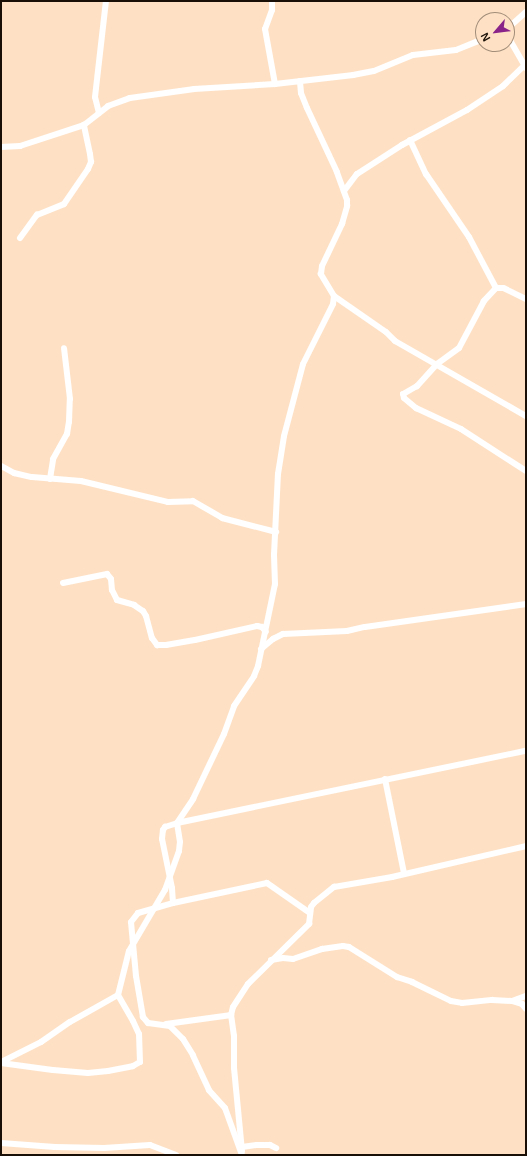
<!DOCTYPE html>
<style>
body{margin:0}
#map{position:relative;width:527px;height:1156px;overflow:hidden;background:#fee1c5;font-family:Helvetica,sans-serif}
div>[style]{position:absolute}
.street>*{height:6px;margin:-3px;padding:0 3px;transform-origin:3px;border-radius:3px;background:#fff}
span{translate:-50% -50%;white-space:nowrap;text-align:center;line-height:1.15;-webkit-text-stroke:4px #fee1c5;paint-order:stroke}
.frame{position:absolute;inset:0;border:2px solid #190f06;pointer-events:none}
.north{position:absolute;left:475px;top:12px;width:40px;height:40px;box-sizing:border-box;background:#fee1c5;border:1px solid #a28d79;border-radius:50%;rotate:242deg;font-size:11px;font-weight:700;line-height:16px;text-align:center;color:#190f06}
.north::after{content:'';display:block;margin:auto;width:14px;height:18px;background:#892289;clip-path:polygon(50% 0,100% 100%,50% 72%,0 100%)}
</style>
<div id="map">
<div class="street">
<i style="left:272px;top:1px;width:9px;rotate:90deg"></i>
<i style="left:272px;top:10px;width:20px;rotate:110deg"></i>
<i style="left:265px;top:29px;width:56px;rotate:79.7deg"></i>
<i style="left:507px;top:29px;width:25px;rotate:-42deg"></i>
<i style="left:507px;top:35px;width:38px;rotate:60deg"></i>
<i style="left:99px;top:113px;width:16px;rotate:-104deg"></i>
<i style="left:95px;top:97px;width:97px;rotate:-83.5deg"></i>
<i style="left:410px;top:140px;width:38px;rotate:65deg"></i>
<i style="left:426px;top:174px;width:76px;rotate:55.7deg"></i>
<i style="left:469px;top:237px;width:58px;rotate:62.1deg"></i>
<i style="left:1px;top:147px;width:19px;rotate:-3deg"></i>
<i style="left:20px;top:146px;width:67px;rotate:-18.2deg"></i>
<i style="left:84px;top:125px;width:31px;rotate:-38deg"></i>
<i style="left:108px;top:106px;width:23px;rotate:-20deg"></i>
<i style="left:130px;top:98px;width:65px;rotate:-8deg"></i>
<i style="left:194px;top:89px;width:81px;rotate:-3.5deg"></i>
<i style="left:275px;top:84px;width:79px;rotate:-6.6deg"></i>
<i style="left:353px;top:75px;width:21px;rotate:-11deg"></i>
<i style="left:374px;top:71px;width:42px;rotate:-22.3deg"></i>
<i style="left:413px;top:55px;width:43px;rotate:-6.6deg"></i>
<i style="left:456px;top:50px;width:29px;rotate:-22deg"></i>
<i style="left:344px;top:191px;width:21px;rotate:-53deg"></i>
<i style="left:357px;top:174px;width:54px;rotate:-32.8deg"></i>
<i style="left:402px;top:145px;width:74px;rotate:-28.3deg"></i>
<i style="left:467px;top:110px;width:43px;rotate:-33.7deg"></i>
<i style="left:503px;top:86px;width:29px;rotate:-44deg"></i>
<i style="left:20px;top:238px;width:29px;rotate:-54deg"></i>
<i style="left:37px;top:215px;width:29px;rotate:-22deg"></i>
<i style="left:64px;top:204px;width:42px;rotate:-55.6deg"></i>
<i style="left:88px;top:169px;width:8px;rotate:-67deg"></i>
<i style="left:91px;top:162px;width:8px;rotate:-97deg"></i>
<i style="left:90px;top:154px;width:30px;rotate:-102deg"></i>
<i style="left:334px;top:296px;width:63px;rotate:34.7deg"></i>
<i style="left:386px;top:332px;width:13px;rotate:45deg"></i>
<i style="left:395px;top:341px;width:151px;rotate:29.8deg"></i>
<i style="left:526px;top:299px;width:25px;rotate:-154deg"></i>
<i style="left:503px;top:288px;width:7px;rotate:180deg"></i>
<i style="left:496px;top:288px;width:18px;rotate:133deg"></i>
<i style="left:484px;top:301px;width:53px;rotate:118deg"></i>
<i style="left:459px;top:348px;width:27px;rotate:144deg"></i>
<i style="left:437px;top:364px;width:30px;rotate:132deg"></i>
<i style="left:417px;top:386px;width:16px;rotate:150deg"></i>
<i style="left:403px;top:394px;width:4px;rotate:76deg"></i>
<i style="left:404px;top:398px;width:16px;rotate:40deg"></i>
<i style="left:416px;top:408px;width:50px;rotate:25deg"></i>
<i style="left:461px;top:429px;width:77px;rotate:32.9deg"></i>
<i style="left:1px;top:466px;width:15px;rotate:28deg"></i>
<i style="left:14px;top:473px;width:18px;rotate:13deg"></i>
<i style="left:32px;top:477px;width:49px;rotate:4.7deg"></i>
<i style="left:81px;top:481px;width:89px;rotate:13.6deg"></i>
<i style="left:168px;top:502px;width:25px;rotate:-2deg"></i>
<i style="left:193px;top:501px;width:34px;rotate:30deg"></i>
<i style="left:222px;top:518px;width:56px;rotate:14.5deg"></i>
<i style="left:50px;top:479px;width:20px;rotate:-81deg"></i>
<i style="left:53px;top:459px;width:29px;rotate:-61deg"></i>
<i style="left:67px;top:434px;width:12px;rotate:-81deg"></i>
<i style="left:69px;top:422px;width:23px;rotate:-88deg"></i>
<i style="left:70px;top:399px;width:51px;rotate:-96.7deg"></i>
<i style="left:63px;top:583px;width:45px;rotate:-11.6deg"></i>
<i style="left:107px;top:574px;width:6px;rotate:51deg"></i>
<i style="left:111px;top:579px;width:11px;rotate:85deg"></i>
<i style="left:112px;top:590px;width:11px;rotate:63deg"></i>
<i style="left:117px;top:600px;width:18px;rotate:16deg"></i>
<i style="left:134px;top:605px;width:11px;rotate:34deg"></i>
<i style="left:143px;top:611px;width:6px;rotate:59deg"></i>
<i style="left:146px;top:616px;width:23px;rotate:75deg"></i>
<i style="left:152px;top:638px;width:9px;rotate:54deg"></i>
<i style="left:157px;top:645px;width:9px"></i>
<i style="left:166px;top:645px;width:29px;rotate:-10deg"></i>
<i style="left:195px;top:640px;width:64px;rotate:-12.7deg"></i>
<i style="left:257px;top:626px;width:5px;rotate:11deg"></i>
<i style="left:262px;top:627px;width:6px;rotate:51deg"></i>
<i style="left:261px;top:649px;width:16px;rotate:-40deg"></i>
<i style="left:273px;top:639px;width:11px;rotate:-27deg"></i>
<i style="left:283px;top:634px;width:64px;rotate:-2.7deg"></i>
<i style="left:347px;top:631px;width:18px;rotate:-13deg"></i>
<i style="left:365px;top:627px;width:163px;rotate:-8.1deg"></i>
<i style="left:385px;top:779px;width:96px;rotate:78.6deg"></i>
<i style="left:173px;top:903px;width:96px;rotate:-12deg"></i>
<i style="left:267px;top:883px;width:52px;rotate:34.9deg"></i>
<i style="left:271px;top:960px;width:12px;rotate:-9deg"></i>
<i style="left:283px;top:958px;width:10px;rotate:6deg"></i>
<i style="left:293px;top:959px;width:31px;rotate:-19deg"></i>
<i style="left:322px;top:949px;width:21px;rotate:-8deg"></i>
<i style="left:343px;top:946px;width:6px;rotate:9deg"></i>
<i style="left:349px;top:947px;width:57px;rotate:32deg"></i>
<i style="left:397px;top:977px;width:16px;rotate:18deg"></i>
<i style="left:412px;top:982px;width:43px;rotate:26deg"></i>
<i style="left:451px;top:1001px;width:11px;rotate:10deg"></i>
<i style="left:462px;top:1003px;width:30px;rotate:-6deg"></i>
<i style="left:492px;top:1000px;width:20px;rotate:3deg"></i>
<i style="left:512px;top:1001px;width:15px;rotate:-20deg"></i>
<i style="left:512px;top:1001px;width:10px;rotate:17deg"></i>
<i style="left:522px;top:1004px;width:6px;rotate:51deg"></i>
<i style="left:166px;top:1024px;width:66px;rotate:-7.9deg"></i>
<i style="left:1px;top:1062px;width:45px;rotate:-26.6deg"></i>
<i style="left:41px;top:1042px;width:35px;rotate:-35deg"></i>
<i style="left:70px;top:1022px;width:55px;rotate:-29.4deg"></i>
<i style="left:1px;top:1063px;width:52px;rotate:7.7deg"></i>
<i style="left:53px;top:1070px;width:35px;rotate:5deg"></i>
<i style="left:88px;top:1073px;width:20px;rotate:-6deg"></i>
<i style="left:108px;top:1071px;width:25px;rotate:-11deg"></i>
<i style="left:133px;top:1066px;width:8px;rotate:-30deg"></i>
<i style="left:140px;top:1062px;width:28px;rotate:-92deg"></i>
<i style="left:139px;top:1034px;width:14px;rotate:-115deg"></i>
<i style="left:133px;top:1021px;width:30px;rotate:-120deg"></i>
<i style="left:118px;top:995px;width:45px;rotate:-76deg"></i>
<i style="left:129px;top:951px;width:71px;rotate:-59.5deg"></i>
<i style="left:165px;top:890px;width:41px;rotate:-70.3deg"></i>
<i style="left:179px;top:851px;width:9px;rotate:-84deg"></i>
<i style="left:180px;top:842px;width:19px;rotate:-99deg"></i>
<i style="left:177px;top:823px;width:356px;rotate:-11.7deg"></i>
<i style="left:1px;top:1143px;width:54px;rotate:4.2deg"></i>
<i style="left:55px;top:1147px;width:49px;rotate:1.2deg"></i>
<i style="left:104px;top:1148px;width:46px;rotate:-3.7deg"></i>
<i style="left:150px;top:1145px;width:28px;rotate:21deg"></i>
<i style="left:242px;top:1147px;width:15px;rotate:-8deg"></i>
<i style="left:257px;top:1145px;width:13px"></i>
<i style="left:270px;top:1145px;width:7px;rotate:27deg"></i>
<i style="left:242px;top:1151px;width:83px;rotate:-95.5deg"></i>
<i style="left:234px;top:1068px;width:32px;rotate:-90deg"></i>
<i style="left:234px;top:1036px;width:21px;rotate:-98deg"></i>
<i style="left:231px;top:1015px;width:8px;rotate:-76deg"></i>
<i style="left:233px;top:1007px;width:27px;rotate:-57deg"></i>
<i style="left:248px;top:984px;width:86px;rotate:-44.5deg"></i>
<i style="left:309px;top:924px;width:17px;rotate:-83deg"></i>
<i style="left:311px;top:907px;width:5px;rotate:-53deg"></i>
<i style="left:314px;top:903px;width:26px;rotate:-39deg"></i>
<i style="left:334px;top:887px;width:59px;rotate:-9.8deg"></i>
<i style="left:392px;top:877px;width:138px;rotate:-13deg"></i>
<i style="left:242px;top:1155px;width:50px;rotate:-109.9deg"></i>
<i style="left:225px;top:1108px;width:24px;rotate:-132deg"></i>
<i style="left:209px;top:1090px;width:38px;rotate:-115deg"></i>
<i style="left:193px;top:1055px;width:19px;rotate:-122deg"></i>
<i style="left:183px;top:1039px;width:18px;rotate:-135deg"></i>
<i style="left:170px;top:1026px;width:22px;rotate:-172deg"></i>
<i style="left:148px;top:1023px;width:8px;rotate:-130deg"></i>
<i style="left:143px;top:1017px;width:42px;rotate:-99.7deg"></i>
<i style="left:136px;top:976px;width:54px;rotate:-95.3deg"></i>
<i style="left:131px;top:922px;width:11px;rotate:-52deg"></i>
<i style="left:138px;top:913px;width:36px;rotate:-16deg"></i>
<i style="left:173px;top:903px;width:15px;rotate:-94deg"></i>
<i style="left:172px;top:888px;width:50px;rotate:-101.5deg"></i>
<i style="left:162px;top:839px;width:9px;rotate:-84deg"></i>
<i style="left:163px;top:830px;width:4px;rotate:-56deg"></i>
<i style="left:165px;top:827px;width:13px;rotate:-18deg"></i>
<i style="left:177px;top:823px;width:29px;rotate:-56deg"></i>
<i style="left:193px;top:799px;width:72px;rotate:-64.5deg"></i>
<i style="left:224px;top:734px;width:30px;rotate:-70deg"></i>
<i style="left:234px;top:706px;width:36px;rotate:-56deg"></i>
<i style="left:254px;top:676px;width:11px;rotate:-68deg"></i>
<i style="left:258px;top:666px;width:84px;rotate:-78.3deg"></i>
<i style="left:275px;top:584px;width:29px;rotate:-92deg"></i>
<i style="left:274px;top:555px;width:81px;rotate:-87.2deg"></i>
<i style="left:278px;top:474px;width:38px;rotate:-81deg"></i>
<i style="left:284px;top:436px;width:74px;rotate:-75.2deg"></i>
<i style="left:303px;top:364px;width:67px;rotate:-63.4deg"></i>
<i style="left:333px;top:304px;width:8px;rotate:-83deg"></i>
<i style="left:334px;top:296px;width:26px;rotate:-121deg"></i>
<i style="left:321px;top:274px;width:8px;rotate:-83deg"></i>
<i style="left:322px;top:266px;width:47px;rotate:-64.5deg"></i>
<i style="left:342px;top:224px;width:19px;rotate:-74deg"></i>
<i style="left:347px;top:206px;width:6px;rotate:-90deg"></i>
<i style="left:347px;top:200px;width:30px;rotate:-110deg"></i>
<i style="left:337px;top:172px;width:71px;rotate:-115.1deg"></i>
<i style="left:307px;top:108px;width:16px;rotate:-112deg"></i>
<i style="left:301px;top:93px;width:12px;rotate:-95deg"></i>
</div>
<div class="frame"></div>
<div class="north">N</div>
</div>
